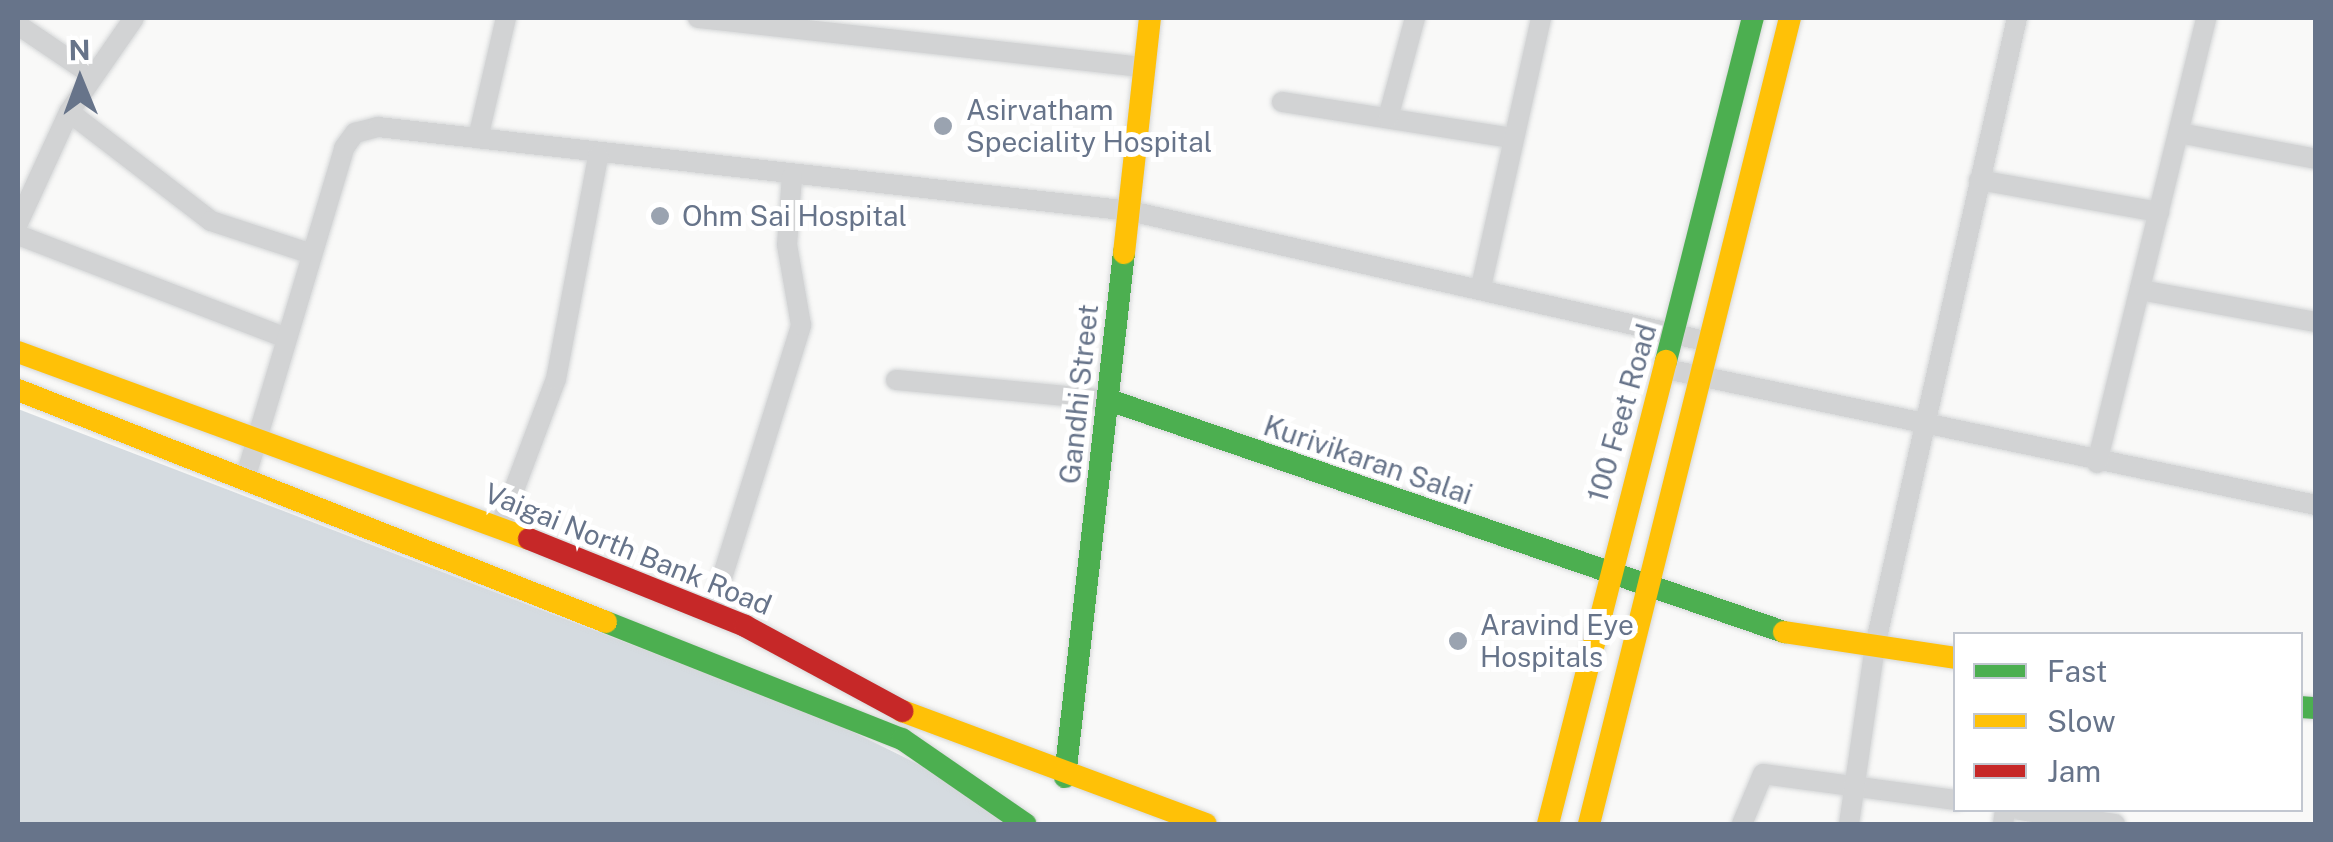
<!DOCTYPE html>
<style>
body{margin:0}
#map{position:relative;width:2333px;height:842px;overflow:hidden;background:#f9f9f8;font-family:"Public Sans",sans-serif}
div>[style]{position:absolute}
.water>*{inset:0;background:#d5dbe0}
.roads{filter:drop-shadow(0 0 2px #d5d7d8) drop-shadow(0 0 2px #d5d7d8)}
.street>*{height:20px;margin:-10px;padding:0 10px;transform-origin:10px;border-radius:10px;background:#d2d3d4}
.fast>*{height:22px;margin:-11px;padding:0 11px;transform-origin:11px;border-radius:11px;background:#4caf50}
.slow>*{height:22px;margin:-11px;padding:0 11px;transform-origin:11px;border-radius:11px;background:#ffc107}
.jam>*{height:22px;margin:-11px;padding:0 11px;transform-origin:11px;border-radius:11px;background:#c62828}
.dots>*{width:28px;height:28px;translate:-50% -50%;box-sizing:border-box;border:5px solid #fff;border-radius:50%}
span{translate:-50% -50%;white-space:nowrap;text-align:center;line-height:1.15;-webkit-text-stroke:10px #fff;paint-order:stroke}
.poi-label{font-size:28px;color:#67748a}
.left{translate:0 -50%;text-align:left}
.street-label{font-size:28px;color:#67748a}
.frame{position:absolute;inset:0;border:20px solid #67748a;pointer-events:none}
.legend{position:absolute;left:1953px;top:632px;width:350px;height:180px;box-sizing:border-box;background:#fff;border:2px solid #c2c7d0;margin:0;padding:12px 18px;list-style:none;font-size:30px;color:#67748a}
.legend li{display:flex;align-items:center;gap:20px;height:50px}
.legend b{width:50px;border:2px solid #c2c7d0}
.north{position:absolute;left:30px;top:30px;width:100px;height:100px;-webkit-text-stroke:8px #fff;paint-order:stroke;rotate:359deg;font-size:28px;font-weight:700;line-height:40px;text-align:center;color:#67748a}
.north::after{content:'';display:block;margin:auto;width:35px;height:45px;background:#67748a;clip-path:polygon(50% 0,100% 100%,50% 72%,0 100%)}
</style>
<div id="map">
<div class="water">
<i style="clip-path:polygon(18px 409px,833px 722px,926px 768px,1007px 824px,18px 824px)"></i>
</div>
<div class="roads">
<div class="street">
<i style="left:698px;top:18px;width:450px;rotate:6.3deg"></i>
<i style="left:18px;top:25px;width:89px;rotate:34deg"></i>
<i style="left:1282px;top:102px;width:234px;rotate:8.9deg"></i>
<i style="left:69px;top:112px;width:179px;rotate:37.5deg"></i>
<i style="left:211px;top:221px;width:106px;rotate:18.1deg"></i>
<i style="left:1388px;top:118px;width:104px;rotate:-74.9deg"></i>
<i style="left:2179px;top:133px;width:139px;rotate:10.7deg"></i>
<i style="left:478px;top:138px;width:123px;rotate:-76.9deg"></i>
<i style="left:1979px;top:180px;width:183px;rotate:10.1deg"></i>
<i style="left:18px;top:223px;width:122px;rotate:-65.3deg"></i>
<i style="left:69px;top:112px;width:114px;rotate:-55.3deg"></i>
<i style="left:18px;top:235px;width:287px;rotate:21deg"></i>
<i style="left:1481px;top:287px;width:276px;rotate:-77.4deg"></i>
<i style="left:2140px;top:290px;width:179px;rotate:10.3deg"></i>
<i style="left:1666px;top:369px;width:664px;rotate:11.82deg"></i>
<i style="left:896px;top:380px;width:214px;rotate:5.4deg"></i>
<i style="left:2097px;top:463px;width:458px;rotate:-76.2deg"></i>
<i style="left:245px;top:479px;width:345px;rotate:-73.3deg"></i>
<i style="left:344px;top:148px;width:19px;rotate:-54deg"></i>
<i style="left:355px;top:133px;width:24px;rotate:-15deg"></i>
<i style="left:378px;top:127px;width:757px;rotate:6.37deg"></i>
<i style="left:1130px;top:211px;width:590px;rotate:12.74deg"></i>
<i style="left:500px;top:527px;width:158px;rotate:-69.3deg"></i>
<i style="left:556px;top:379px;width:227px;rotate:-79.3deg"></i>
<i style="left:711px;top:613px;width:302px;rotate:-72.6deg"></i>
<i style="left:801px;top:325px;width:81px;rotate:-99.9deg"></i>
<i style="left:787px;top:245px;width:69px;rotate:-85.9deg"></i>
<i style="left:2020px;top:810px;width:96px;rotate:8.4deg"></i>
<i style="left:1742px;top:824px;width:54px;rotate:-67.2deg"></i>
<i style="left:1763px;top:774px;width:195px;rotate:7.7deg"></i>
<i style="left:1849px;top:824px;width:180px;rotate:-81.7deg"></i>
<i style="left:1875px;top:646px;width:644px;rotate:-77.26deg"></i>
<i style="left:2003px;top:824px;width:14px;rotate:-82deg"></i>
</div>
<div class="fast">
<i style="left:1666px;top:361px;width:354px;rotate:-75.8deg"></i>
<i style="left:1109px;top:400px;width:714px;rotate:18.97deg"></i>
<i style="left:606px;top:622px;width:318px;rotate:21.6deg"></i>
<i style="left:902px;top:739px;width:150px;rotate:34.6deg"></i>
<i style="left:2300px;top:707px;width:16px;rotate:4deg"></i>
<i style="left:1065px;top:777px;width:527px;rotate:-83.58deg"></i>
</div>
<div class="slow">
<i style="left:1124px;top:253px;width:236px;rotate:-83.7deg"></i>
<i style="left:18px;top:352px;width:544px;rotate:20.1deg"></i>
<i style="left:18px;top:390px;width:632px;rotate:21.53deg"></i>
<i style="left:1784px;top:632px;width:174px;rotate:8.6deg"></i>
<i style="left:902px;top:711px;width:324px;rotate:20.4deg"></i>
<i style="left:1548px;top:824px;width:478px;rotate:-75.7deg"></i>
<i style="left:1589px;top:824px;width:831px;rotate:-76deg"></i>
</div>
<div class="jam">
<i style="left:529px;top:539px;width:233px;rotate:21.9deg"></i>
<i style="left:745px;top:626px;width:179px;rotate:28.4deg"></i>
</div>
</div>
<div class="dots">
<i style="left:943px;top:126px;background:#9aa3b0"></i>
<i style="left:660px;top:216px;background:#9aa3b0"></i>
<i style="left:1458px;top:641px;background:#9aa3b0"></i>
</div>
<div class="poi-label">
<span class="left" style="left:966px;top:126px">Asirvatham<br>Speciality Hospital</span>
<span class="left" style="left:682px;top:216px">Ohm Sai Hospital</span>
<span class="left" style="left:1480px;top:641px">Aravind Eye<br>Hospitals</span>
</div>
<div class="street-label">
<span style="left:1079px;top:394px;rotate:-84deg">Gandhi Street</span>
<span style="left:1622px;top:413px;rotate:-74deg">100 Feet Road</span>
<span style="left:1368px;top:460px;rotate:19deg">Kurivikaran Salai</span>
<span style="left:628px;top:549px;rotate:22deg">Vaigai North Bank Road</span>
</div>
<div class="frame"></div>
<ul class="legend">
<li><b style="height:12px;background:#4caf50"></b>Fast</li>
<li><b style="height:12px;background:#ffc107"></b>Slow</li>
<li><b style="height:12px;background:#c62828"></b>Jam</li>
</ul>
<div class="north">N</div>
</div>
